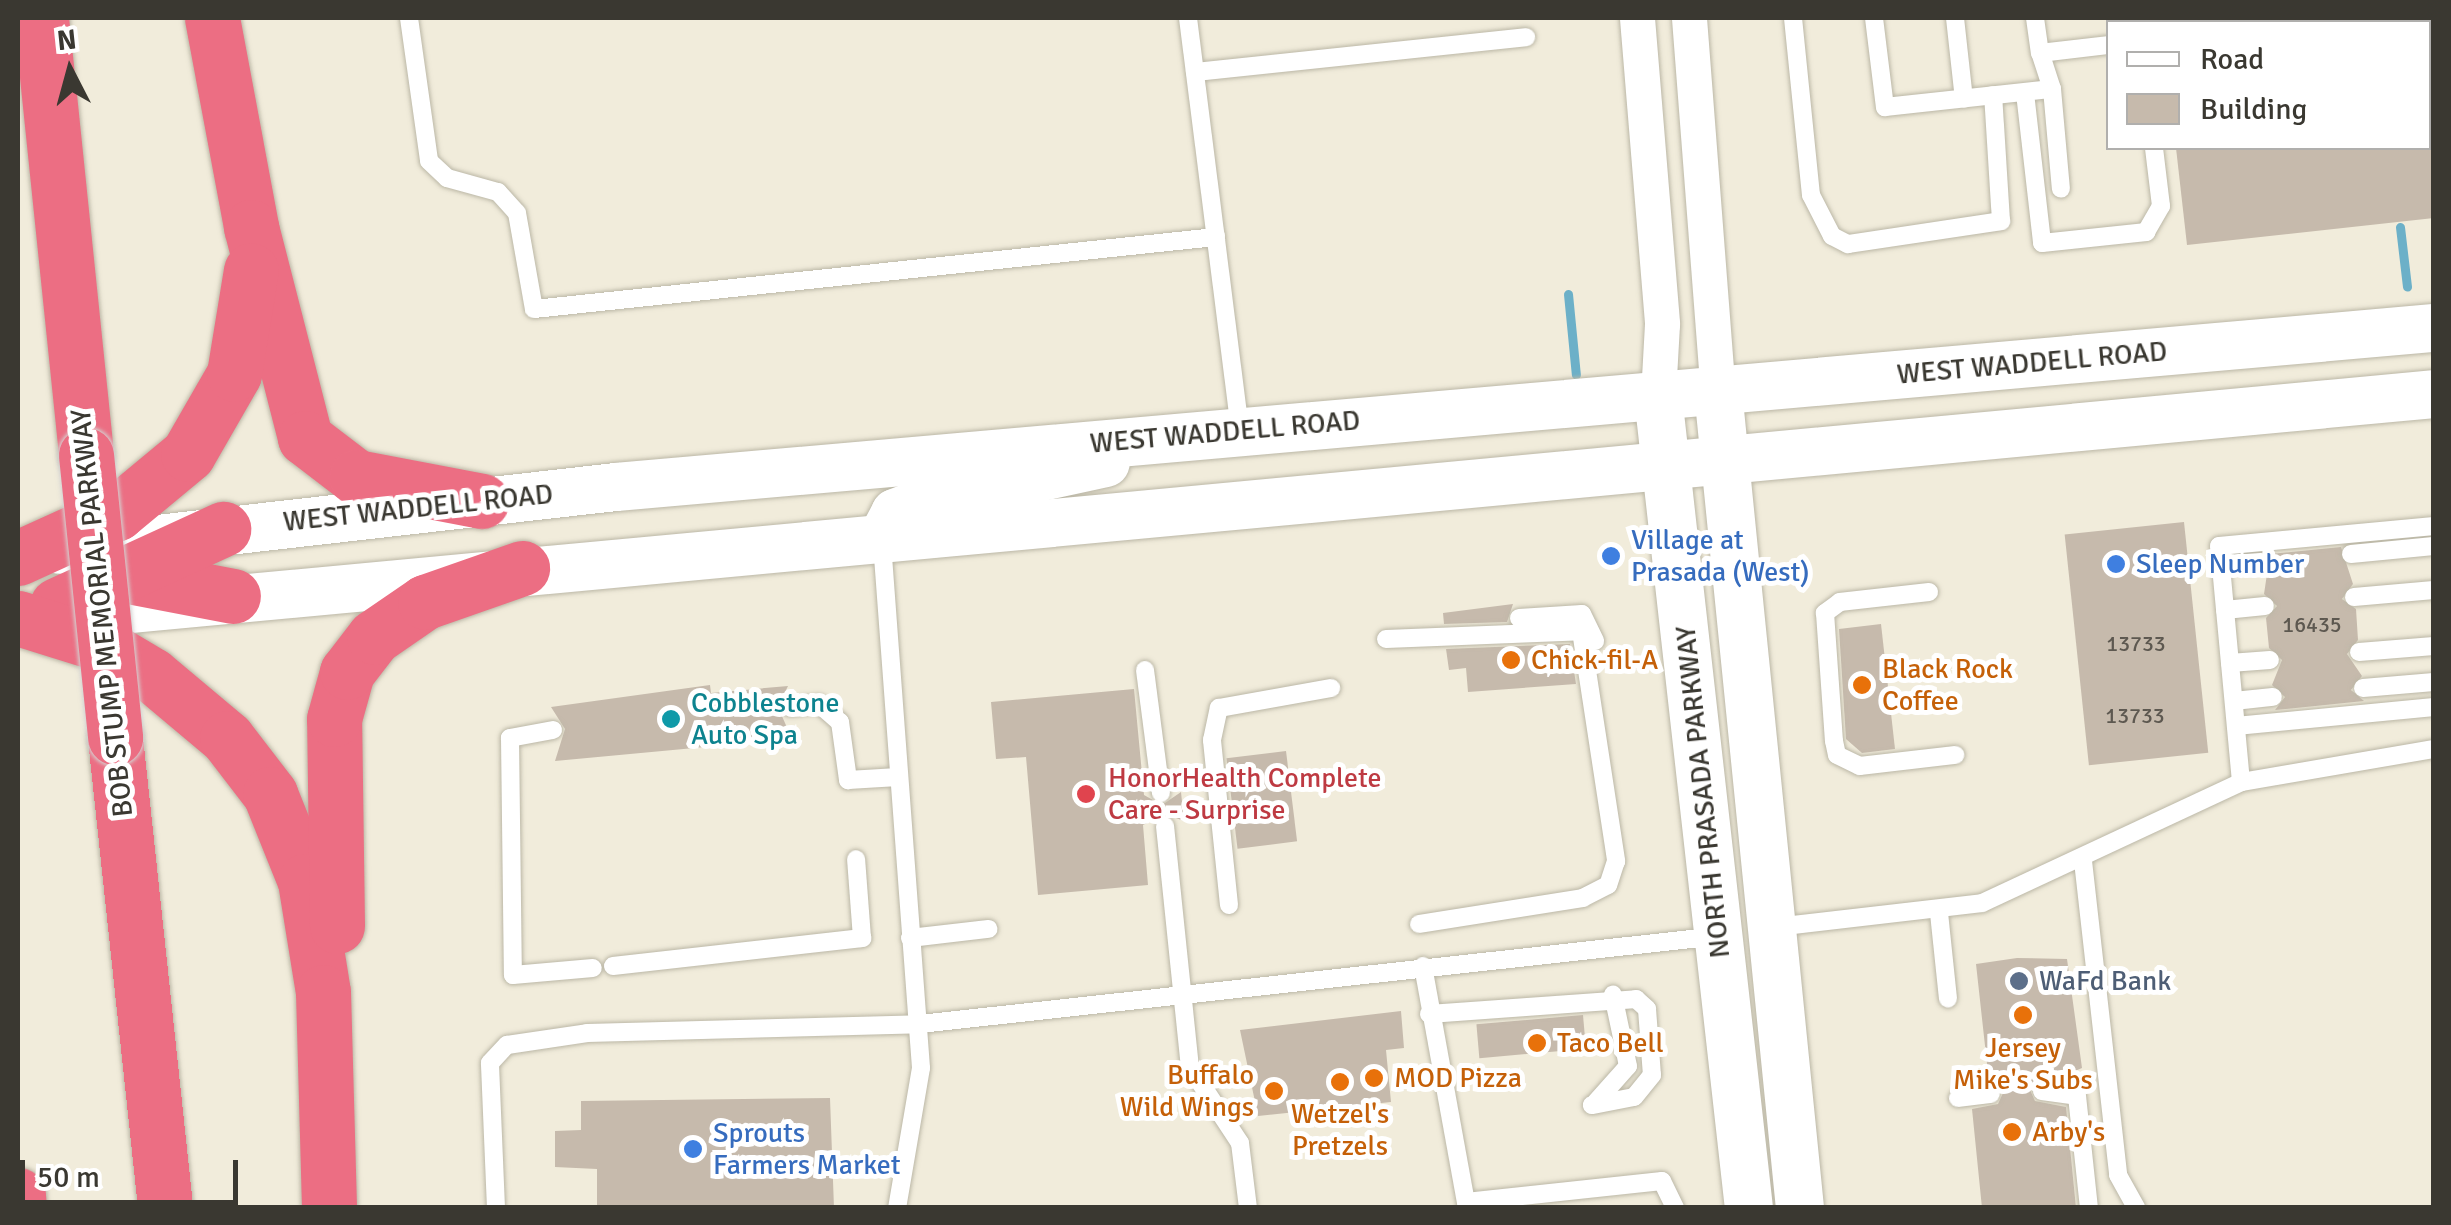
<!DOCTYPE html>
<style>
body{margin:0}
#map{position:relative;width:2451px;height:1225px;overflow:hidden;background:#f1ecdb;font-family:Signika,sans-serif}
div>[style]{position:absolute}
.stream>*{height:9px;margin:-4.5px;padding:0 4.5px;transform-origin:4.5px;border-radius:4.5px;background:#6cb0c8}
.building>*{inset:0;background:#c6baac;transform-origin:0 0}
.roads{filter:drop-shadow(0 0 2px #bbb7a6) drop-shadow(0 0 2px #bbb7a6)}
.lane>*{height:18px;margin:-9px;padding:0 9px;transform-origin:9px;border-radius:9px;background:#fff}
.street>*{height:35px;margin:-17.5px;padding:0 17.5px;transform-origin:17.5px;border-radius:17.5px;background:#fff}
.secondary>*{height:48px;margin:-24px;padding:0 24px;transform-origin:24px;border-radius:24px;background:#fff}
.highway>*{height:55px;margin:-27.5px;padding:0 27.5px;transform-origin:27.5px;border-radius:27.5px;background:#ec6e83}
.bridges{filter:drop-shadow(0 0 2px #d4d3d2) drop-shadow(0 0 2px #d4d3d2)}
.highway-bridge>*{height:55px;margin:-27.5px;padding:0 27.5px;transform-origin:27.5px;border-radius:27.5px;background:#ec6e83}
.dots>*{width:28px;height:28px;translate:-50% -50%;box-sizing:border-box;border:5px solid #fff;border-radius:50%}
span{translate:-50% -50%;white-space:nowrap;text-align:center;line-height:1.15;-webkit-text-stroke:10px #fff;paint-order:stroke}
.number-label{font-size:22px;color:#5d5850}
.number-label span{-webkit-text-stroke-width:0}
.street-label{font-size:28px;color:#3a3831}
.shop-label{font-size:28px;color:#366cbe}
.left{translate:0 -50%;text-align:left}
.food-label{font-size:28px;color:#c56008}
.right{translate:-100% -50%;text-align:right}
.culture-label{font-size:28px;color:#0d838f}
.health-label{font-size:28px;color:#be3a42}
.service-label{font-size:28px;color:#4e5e75}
.frame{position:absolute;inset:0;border:20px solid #3a3831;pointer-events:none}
.legend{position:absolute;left:2106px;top:20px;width:325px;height:130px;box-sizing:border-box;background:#fff;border:2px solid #b0afad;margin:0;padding:12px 18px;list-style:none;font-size:30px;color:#3a3831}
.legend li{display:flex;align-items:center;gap:20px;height:50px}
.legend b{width:50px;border:2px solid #b0afad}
.north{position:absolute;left:20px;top:20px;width:100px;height:100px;-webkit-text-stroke:8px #fff;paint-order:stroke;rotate:354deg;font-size:28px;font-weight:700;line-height:40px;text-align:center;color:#3a3831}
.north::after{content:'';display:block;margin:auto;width:35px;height:45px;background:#3a3831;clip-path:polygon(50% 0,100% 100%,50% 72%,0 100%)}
.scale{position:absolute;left:20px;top:1160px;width:218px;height:45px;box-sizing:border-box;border:5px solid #3a3831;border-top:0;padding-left:12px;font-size:30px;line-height:35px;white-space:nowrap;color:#3a3831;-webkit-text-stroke:8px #fff;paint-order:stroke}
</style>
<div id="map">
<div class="stream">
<i style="left:2400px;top:227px;width:60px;rotate:83.3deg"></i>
<i style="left:1568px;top:294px;width:81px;rotate:84.4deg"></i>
</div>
<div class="building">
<i style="clip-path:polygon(2176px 148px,2434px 148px,2434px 218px,2187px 245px)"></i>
<i style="left:2184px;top:522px;width:232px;height:120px;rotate:84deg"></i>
<i style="clip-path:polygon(2341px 547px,2353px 584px,2342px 599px,2356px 609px,2358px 640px,2347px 654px,2362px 676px,2351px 690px,2364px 701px,2275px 710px,2285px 697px,2272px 685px,2282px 660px,2269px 648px,2266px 618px,2277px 606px,2264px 594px,2270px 554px)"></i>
<i style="clip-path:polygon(1513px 604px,1507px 622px,1444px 624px,1443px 613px)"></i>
<i style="clip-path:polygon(1881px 624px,1895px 749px,1862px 753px,1846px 739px,1839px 629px)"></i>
<i style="clip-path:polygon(1570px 644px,1576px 684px,1468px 692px,1466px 668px,1449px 670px,1446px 649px)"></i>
<i style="clip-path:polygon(710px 685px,711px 693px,788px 686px,778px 707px,792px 739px,555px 761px,565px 729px,551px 707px)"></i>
<i style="clip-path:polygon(1134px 689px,1144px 795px,1162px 805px,1181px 792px,1184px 821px,1165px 814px,1143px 825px,1148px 885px,1038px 895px,1026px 757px,996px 759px,991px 702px)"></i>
<i style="left:1286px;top:751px;width:91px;height:60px;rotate:83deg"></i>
<i style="clip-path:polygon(2017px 958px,2067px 959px,2082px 1068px,2030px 1090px,2035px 1101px,2066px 1107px,2076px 1208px,1982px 1208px,1972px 1109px,1998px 1104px,2003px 1093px,1989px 1082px,1976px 964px)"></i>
<i style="clip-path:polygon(1401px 1011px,1404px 1048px,1386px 1050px,1391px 1102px,1258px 1116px,1240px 1030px)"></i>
<i style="left:1583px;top:1015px;width:34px;height:107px;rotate:85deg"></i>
<i style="clip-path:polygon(830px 1098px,834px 1208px,597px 1208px,597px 1169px,555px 1167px,555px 1131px,581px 1130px,581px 1101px)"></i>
</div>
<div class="roads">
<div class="lane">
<i style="left:409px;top:18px;width:144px;rotate:82deg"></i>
<i style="left:429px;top:161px;width:25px;rotate:43deg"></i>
<i style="left:447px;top:178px;width:53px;rotate:15.4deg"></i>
<i style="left:498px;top:192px;width:28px;rotate:48deg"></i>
<i style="left:517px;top:213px;width:97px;rotate:80deg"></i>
<i style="left:534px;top:309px;width:686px;rotate:-6.03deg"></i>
<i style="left:1188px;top:18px;width:415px;rotate:82.8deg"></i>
<i style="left:1793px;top:18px;width:178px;rotate:84.2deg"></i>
<i style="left:1811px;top:195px;width:46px;rotate:62.9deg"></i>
<i style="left:1832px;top:236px;width:18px;rotate:27deg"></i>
<i style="left:1848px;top:244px;width:155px;rotate:-8.5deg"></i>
<i style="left:2001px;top:221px;width:126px;rotate:-93.6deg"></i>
<i style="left:1874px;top:18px;width:90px;rotate:83deg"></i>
<i style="left:1885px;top:107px;width:168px;rotate:-6.2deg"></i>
<i style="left:2052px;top:89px;width:38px;rotate:-108deg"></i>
<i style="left:1955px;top:18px;width:81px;rotate:83.7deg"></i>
<i style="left:2035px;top:18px;width:35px;rotate:82deg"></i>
<i style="left:2040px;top:53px;width:68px;rotate:-6.7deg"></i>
<i style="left:2341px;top:22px;width:56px"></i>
<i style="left:2428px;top:35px;width:6px;rotate:9deg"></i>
<i style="left:1195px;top:72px;width:333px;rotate:-6deg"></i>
<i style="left:2052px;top:89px;width:100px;rotate:84.9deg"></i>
<i style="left:2025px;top:93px;width:151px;rotate:83.5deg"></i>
<i style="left:2042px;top:243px;width:105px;rotate:-6deg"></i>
<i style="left:2146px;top:232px;width:30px;rotate:-60deg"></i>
<i style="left:2161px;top:206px;width:58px;rotate:-96.9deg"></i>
<i style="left:882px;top:543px;width:526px;rotate:85.75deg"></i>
<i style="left:921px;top:1068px;width:142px;rotate:99.7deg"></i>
<i style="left:2351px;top:554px;width:83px;rotate:-5.5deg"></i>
<i style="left:2221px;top:565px;width:40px;rotate:-4.3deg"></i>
<i style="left:1929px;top:592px;width:90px;rotate:173.6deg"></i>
<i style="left:1840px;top:602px;width:19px;rotate:144deg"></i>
<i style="left:1825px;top:613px;width:128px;rotate:86deg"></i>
<i style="left:1834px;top:741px;width:14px;rotate:78deg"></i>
<i style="left:1837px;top:755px;width:25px;rotate:26deg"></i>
<i style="left:1860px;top:766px;width:96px;rotate:-6.6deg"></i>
<i style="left:2354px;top:597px;width:80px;rotate:-5deg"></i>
<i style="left:2225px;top:610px;width:40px;rotate:-5.7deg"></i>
<i style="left:1519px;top:618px;width:63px;rotate:-3.6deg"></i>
<i style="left:1582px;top:614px;width:30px;rotate:64deg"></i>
<i style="left:1386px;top:639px;width:195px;rotate:-2.3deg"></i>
<i style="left:1581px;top:631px;width:233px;rotate:81.3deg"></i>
<i style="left:1616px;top:861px;width:25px;rotate:108deg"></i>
<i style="left:1608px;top:885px;width:28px;rotate:153deg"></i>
<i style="left:1583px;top:898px;width:166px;rotate:171deg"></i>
<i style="left:2359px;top:652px;width:75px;rotate:-4.6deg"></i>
<i style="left:2230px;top:663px;width:40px;rotate:-4.3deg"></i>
<i style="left:1145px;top:670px;width:124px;rotate:82.6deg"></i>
<i style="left:2363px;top:688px;width:71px;rotate:-4.8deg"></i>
<i style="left:2234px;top:701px;width:39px;rotate:-6deg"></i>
<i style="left:790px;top:707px;width:29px;rotate:-6deg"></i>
<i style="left:819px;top:704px;width:28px;rotate:41deg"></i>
<i style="left:840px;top:722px;width:59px;rotate:82.1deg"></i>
<i style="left:848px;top:780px;width:50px;rotate:-3.4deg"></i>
<i style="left:2236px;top:726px;width:199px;rotate:-5.5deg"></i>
<i style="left:553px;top:730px;width:44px;rotate:169.5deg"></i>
<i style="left:510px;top:738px;width:237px;rotate:89.3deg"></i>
<i style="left:513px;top:975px;width:80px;rotate:-5deg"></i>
<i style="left:2241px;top:782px;width:237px;rotate:-95.3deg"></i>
<i style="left:2219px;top:546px;width:216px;rotate:-5.3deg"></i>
<i style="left:1165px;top:826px;width:242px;rotate:84.1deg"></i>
<i style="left:1190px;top:1067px;width:91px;rotate:56.7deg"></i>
<i style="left:1240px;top:1143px;width:65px;rotate:83deg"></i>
<i style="left:2083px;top:861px;width:316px;rotate:83.6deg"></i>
<i style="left:2118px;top:1175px;width:38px;rotate:61deg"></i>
<i style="left:1229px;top:905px;width:166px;rotate:-95.9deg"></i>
<i style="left:1212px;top:740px;width:33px;rotate:-78deg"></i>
<i style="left:1219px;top:708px;width:114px;rotate:-10.1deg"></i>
<i style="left:1939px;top:913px;width:86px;rotate:84deg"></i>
<i style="left:1776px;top:927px;width:207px;rotate:-6.6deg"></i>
<i style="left:1982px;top:903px;width:286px;rotate:-25deg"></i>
<i style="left:2241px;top:782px;width:196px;rotate:-9.7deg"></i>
<i style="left:910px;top:938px;width:79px;rotate:-6.6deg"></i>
<i style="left:613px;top:966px;width:251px;rotate:-6.4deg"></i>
<i style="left:862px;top:938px;width:79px;rotate:-94.3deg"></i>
<i style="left:1423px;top:966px;width:246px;rotate:79.7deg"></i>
<i style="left:1429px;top:1014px;width:208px;rotate:-4.1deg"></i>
<i style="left:1636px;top:999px;width:15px;rotate:42deg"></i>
<i style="left:1647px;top:1009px;width:66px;rotate:85.7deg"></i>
<i style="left:1652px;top:1075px;width:28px;rotate:129deg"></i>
<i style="left:1634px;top:1097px;width:43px;rotate:169.2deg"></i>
<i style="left:2042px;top:1091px;width:35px;rotate:8deg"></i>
<i style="left:2077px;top:1096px;width:113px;rotate:83.9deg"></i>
<i style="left:1958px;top:1098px;width:33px;rotate:-7deg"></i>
<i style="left:1596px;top:1102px;width:48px;rotate:-48.4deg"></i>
<i style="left:1628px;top:1066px;width:73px;rotate:-101.9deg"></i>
<i style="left:1466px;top:1202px;width:197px;rotate:-6.1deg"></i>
<i style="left:1662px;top:1181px;width:30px;rotate:64deg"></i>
<i style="left:496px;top:1208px;width:145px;rotate:-92.4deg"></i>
<i style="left:490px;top:1063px;width:25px;rotate:-47deg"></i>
<i style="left:507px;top:1045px;width:81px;rotate:-8.5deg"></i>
<i style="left:587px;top:1033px;width:333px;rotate:-1.5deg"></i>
<i style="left:920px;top:1024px;width:804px;rotate:-6.29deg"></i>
</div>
<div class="street">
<i style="left:1637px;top:18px;width:307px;rotate:85.3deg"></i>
<i style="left:1662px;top:324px;width:72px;rotate:93.2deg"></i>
<i style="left:1689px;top:18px;width:374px;rotate:85.6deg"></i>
</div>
<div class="secondary">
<i style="left:1718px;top:391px;width:821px;rotate:84.27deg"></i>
<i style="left:1658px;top:396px;width:817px;rotate:83.61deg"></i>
<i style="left:883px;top:536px;width:26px;rotate:-62deg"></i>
<i style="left:895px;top:513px;width:28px;rotate:-21deg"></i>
<i style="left:921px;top:503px;width:189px;rotate:-12.2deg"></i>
<i style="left:61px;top:550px;width:559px;rotate:-6.48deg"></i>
<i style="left:616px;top:487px;width:1825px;rotate:-5deg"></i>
<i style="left:66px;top:615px;width:2378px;rotate:-5.33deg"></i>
</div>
<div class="highway">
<i style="left:41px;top:18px;width:439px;rotate:84.1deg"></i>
<i style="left:212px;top:18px;width:213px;rotate:79.4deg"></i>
<i style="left:251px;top:227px;width:218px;rotate:75.6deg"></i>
<i style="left:305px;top:438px;width:64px;rotate:37.4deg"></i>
<i style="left:356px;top:477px;width:128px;rotate:10.8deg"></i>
<i style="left:18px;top:558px;width:109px;rotate:-24.4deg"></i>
<i style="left:117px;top:513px;width:92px;rotate:-39.7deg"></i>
<i style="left:188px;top:454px;width:92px;rotate:-60.1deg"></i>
<i style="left:234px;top:374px;width:105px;rotate:-80.7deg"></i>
<i style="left:118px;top:574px;width:117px;rotate:10.8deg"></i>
<i style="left:57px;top:605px;width:183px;rotate:-24.6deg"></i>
<i style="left:18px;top:618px;width:84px;rotate:17.4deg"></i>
<i style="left:98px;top:643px;width:63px;rotate:30.7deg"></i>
<i style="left:152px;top:675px;width:98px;rotate:40deg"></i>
<i style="left:227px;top:738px;width:71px;rotate:52.5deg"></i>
<i style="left:270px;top:794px;width:94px;rotate:68.1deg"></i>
<i style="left:305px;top:881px;width:112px;rotate:80.8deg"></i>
<i style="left:323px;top:992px;width:216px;rotate:88.4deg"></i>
<i style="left:115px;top:738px;width:473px;rotate:83.9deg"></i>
<i style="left:337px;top:926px;width:207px;rotate:-90.8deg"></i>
<i style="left:334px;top:719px;width:49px;rotate:-74.5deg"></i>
<i style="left:347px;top:672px;width:44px;rotate:-52.4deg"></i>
<i style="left:374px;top:637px;width:62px;rotate:-34.5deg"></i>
<i style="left:425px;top:602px;width:103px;rotate:-19.3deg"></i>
<i style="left:18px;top:1195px;width:13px;rotate:86deg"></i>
</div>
</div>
<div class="bridges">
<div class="highway-bridge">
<i style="left:86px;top:455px;width:284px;rotate:84.1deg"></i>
</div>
</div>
<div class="dots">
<i style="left:1611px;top:556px;background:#3f7fe0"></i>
<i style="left:2116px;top:564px;background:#3f7fe0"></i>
<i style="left:1511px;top:660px;background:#e8710a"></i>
<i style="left:1862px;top:685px;background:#e8710a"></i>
<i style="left:671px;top:719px;background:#0f9aa8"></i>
<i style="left:1086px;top:794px;background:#e0444e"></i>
<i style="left:2019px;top:981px;background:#5c6f8a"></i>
<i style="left:2023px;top:1015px;background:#e8710a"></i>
<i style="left:1537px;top:1043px;background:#e8710a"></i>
<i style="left:1374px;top:1078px;background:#e8710a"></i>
<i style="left:1340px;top:1082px;background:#e8710a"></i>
<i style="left:1274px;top:1091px;background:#e8710a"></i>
<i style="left:2012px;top:1132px;background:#e8710a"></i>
<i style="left:693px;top:1149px;background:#3f7fe0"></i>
</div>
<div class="number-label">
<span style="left:2312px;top:625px">16435</span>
<span style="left:2136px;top:644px">13733</span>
<span style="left:2135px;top:716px">13733</span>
</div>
<div class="street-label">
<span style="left:2032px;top:363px;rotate:-5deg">WEST WADDELL ROAD</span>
<span style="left:1225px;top:432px;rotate:-5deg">WEST WADDELL ROAD</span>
<span style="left:418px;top:508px;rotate:-6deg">WEST WADDELL ROAD</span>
<span style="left:102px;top:613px;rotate:-96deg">BOB STUMP MEMORIAL PARKWAY</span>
<span style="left:1703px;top:792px;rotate:-96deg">NORTH PRASADA PARKWAY</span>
</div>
<div class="shop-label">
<span class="left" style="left:1631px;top:556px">Village at<br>Prasada (West)</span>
<span class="left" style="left:2136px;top:564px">Sleep Number</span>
<span class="left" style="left:713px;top:1149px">Sprouts<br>Farmers Market</span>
</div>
<div class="food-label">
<span class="left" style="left:1531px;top:660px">Chick-fil-A</span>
<span class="left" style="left:1882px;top:685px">Black Rock<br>Coffee</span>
<span class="left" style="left:1557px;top:1043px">Taco Bell</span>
<span style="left:2023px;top:1064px">Jersey<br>Mike's Subs</span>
<span class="right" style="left:1254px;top:1091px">Buffalo<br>Wild Wings</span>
<span class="left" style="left:1394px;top:1078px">MOD Pizza</span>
<span style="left:1340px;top:1130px">Wetzel's<br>Pretzels</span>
<span class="left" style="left:2032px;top:1132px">Arby's</span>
</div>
<div class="culture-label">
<span class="left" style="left:691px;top:719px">Cobblestone<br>Auto Spa</span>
</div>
<div class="health-label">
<span class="left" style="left:1108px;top:794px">HonorHealth Complete<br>Care - Surprise</span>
</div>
<div class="service-label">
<span class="left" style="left:2039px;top:981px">WaFd Bank</span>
</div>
<div class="frame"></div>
<ul class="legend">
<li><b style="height:12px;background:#fff"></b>Road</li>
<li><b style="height:28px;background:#c6baac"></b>Building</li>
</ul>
<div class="north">N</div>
<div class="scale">50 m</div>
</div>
